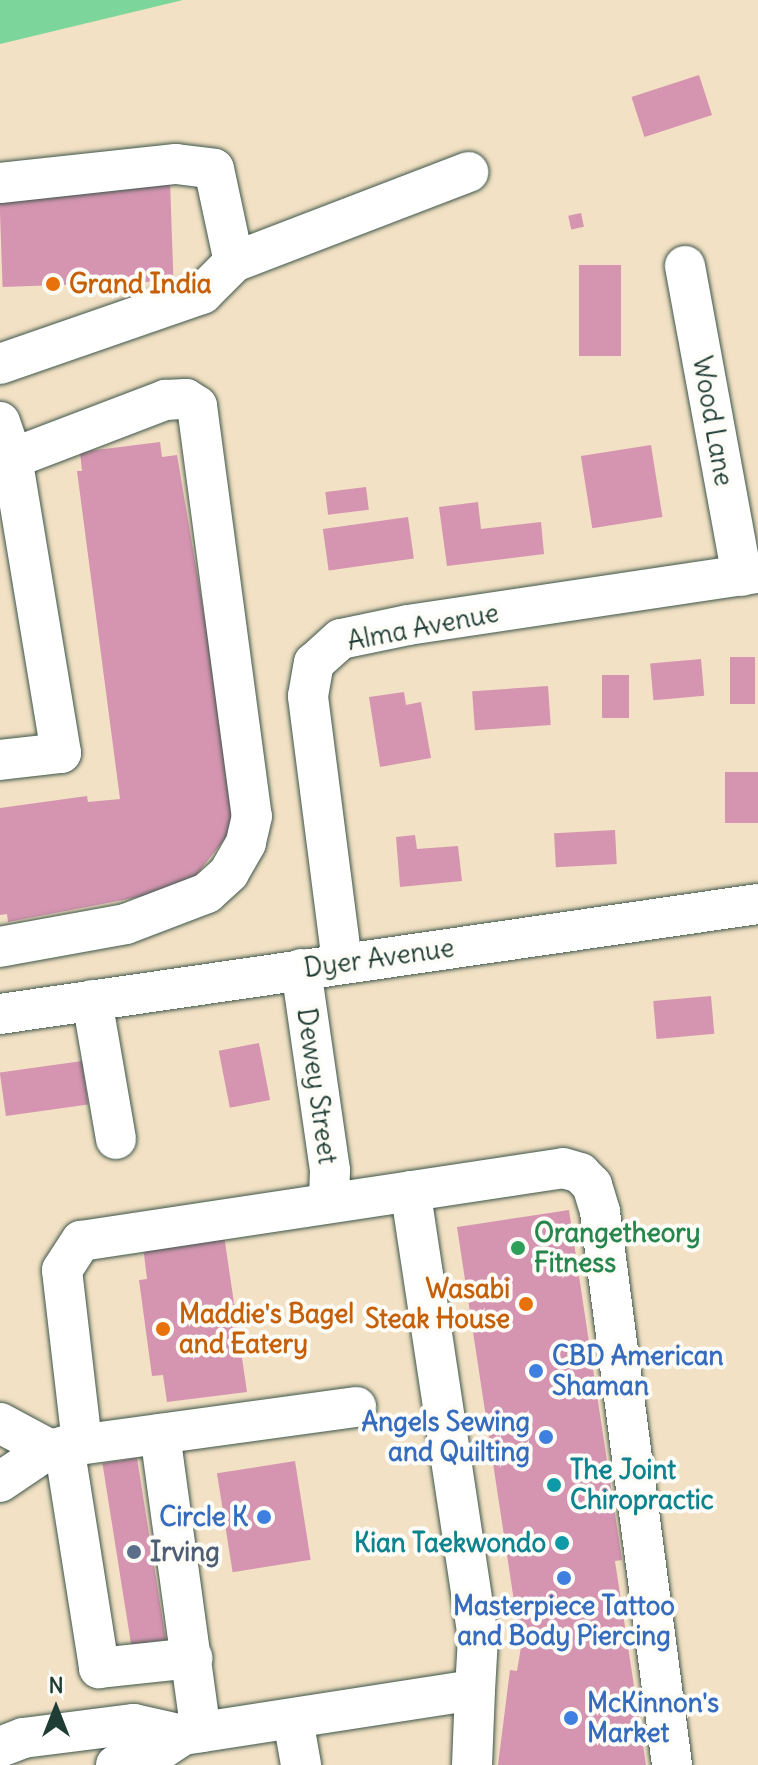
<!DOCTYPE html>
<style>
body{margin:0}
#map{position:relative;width:758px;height:1765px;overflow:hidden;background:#f2e1c4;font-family:Delius,sans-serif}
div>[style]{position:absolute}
.green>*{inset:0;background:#7cd59a}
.building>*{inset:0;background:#d595b1;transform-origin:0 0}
.roads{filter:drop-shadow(0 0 2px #3f564a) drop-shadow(0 0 2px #3f564a)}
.minor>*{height:40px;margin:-20px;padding:0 20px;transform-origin:20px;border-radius:20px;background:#fff}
.dots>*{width:22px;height:22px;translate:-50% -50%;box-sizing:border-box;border:4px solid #fdfcf7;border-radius:50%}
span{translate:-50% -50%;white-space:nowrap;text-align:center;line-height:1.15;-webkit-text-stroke:8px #fdfcf7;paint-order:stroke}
.food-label{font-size:26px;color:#c56008;font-weight:700}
.left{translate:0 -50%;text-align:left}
.right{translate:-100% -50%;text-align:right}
.street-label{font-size:26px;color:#1f3d34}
.leisure-label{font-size:26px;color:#27864d;font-weight:700}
.shop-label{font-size:26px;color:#366cbe;font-weight:700}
.culture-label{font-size:26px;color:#0d838f;font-weight:700}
.service-label{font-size:26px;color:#4e5e75;font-weight:700}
.north{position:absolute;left:16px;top:1669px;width:80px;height:80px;-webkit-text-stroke:6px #fdfcf7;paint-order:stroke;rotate:0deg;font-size:22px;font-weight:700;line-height:32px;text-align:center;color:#1f3d34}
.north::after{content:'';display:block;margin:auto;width:28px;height:36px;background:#1f3d34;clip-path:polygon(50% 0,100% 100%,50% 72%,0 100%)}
</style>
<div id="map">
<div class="green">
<i style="clip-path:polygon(0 0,183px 0,0 44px)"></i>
</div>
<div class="building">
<i style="left:699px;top:75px;width:42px;height:71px;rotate:72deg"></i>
<i style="left:170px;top:181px;width:100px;height:171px;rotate:88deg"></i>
<i style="left:581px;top:213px;width:14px;height:13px;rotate:78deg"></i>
<i style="left:579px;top:265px;width:42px;height:91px"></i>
<i style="clip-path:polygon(160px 442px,162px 457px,177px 455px,239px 821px,186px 888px,8px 922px,7px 914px,0 915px,0 808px,87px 796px,88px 802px,120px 799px,77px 471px,82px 471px,80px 452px)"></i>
<i style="left:651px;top:445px;width:73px;height:71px;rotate:81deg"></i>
<i style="left:366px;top:487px;width:23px;height:41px;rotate:83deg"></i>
<i style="clip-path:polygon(478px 502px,481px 529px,541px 522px,544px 554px,447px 566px,439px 507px)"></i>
<i style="left:408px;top:517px;width:42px;height:86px;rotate:82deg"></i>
<i style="left:730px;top:657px;width:25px;height:47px"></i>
<i style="left:701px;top:659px;width:37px;height:51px;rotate:85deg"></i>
<i style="left:602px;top:675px;width:27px;height:43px"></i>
<i style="left:548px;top:686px;width:39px;height:76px;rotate:86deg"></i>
<i style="clip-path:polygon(404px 692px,406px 705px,421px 702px,431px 758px,380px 767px,369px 697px)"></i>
<i style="left:725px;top:772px;width:33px;height:51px"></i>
<i style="left:615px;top:830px;width:34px;height:61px;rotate:87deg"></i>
<i style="clip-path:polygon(415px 835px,417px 849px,458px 846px,462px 881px,400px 887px,396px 837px)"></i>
<i style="left:711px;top:996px;width:38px;height:58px;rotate:85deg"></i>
<i style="left:259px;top:1043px;width:58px;height:41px;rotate:79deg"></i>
<i style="left:82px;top:1061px;width:44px;height:83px;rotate:82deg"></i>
<i style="clip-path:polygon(569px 1210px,622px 1560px,615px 1561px,646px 1765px,498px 1765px,510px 1670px,517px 1671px,521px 1647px,457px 1227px)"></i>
<i style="clip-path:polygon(224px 1235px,247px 1392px,167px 1402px,163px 1375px,152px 1376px,139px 1280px,147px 1279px,143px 1246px)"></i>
<i style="left:137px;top:1458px;width:184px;height:35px;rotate:81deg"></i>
<i style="left:295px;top:1461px;width:100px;height:79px;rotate:81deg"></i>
</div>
<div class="roads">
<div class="minor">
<i style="left:0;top:183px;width:177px;rotate:-6.2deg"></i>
<i style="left:176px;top:164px;width:38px;rotate:7deg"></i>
<i style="left:214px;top:169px;width:95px;rotate:77.9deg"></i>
<i style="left:234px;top:262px;width:45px;rotate:135deg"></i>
<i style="left:202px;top:294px;width:214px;rotate:160.9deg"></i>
<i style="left:234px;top:262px;width:251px;rotate:-21deg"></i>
<i style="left:685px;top:266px;width:315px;rotate:79.6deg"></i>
<i style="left:0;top:422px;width:37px;rotate:71deg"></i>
<i style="left:12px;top:457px;width:300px;rotate:80.6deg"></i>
<i style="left:61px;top:753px;width:61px;rotate:173.5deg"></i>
<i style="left:0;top:463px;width:177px;rotate:-20.9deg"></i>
<i style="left:165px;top:400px;width:21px;rotate:-3deg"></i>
<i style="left:186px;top:399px;width:13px;rotate:32deg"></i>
<i style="left:197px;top:406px;width:414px;rotate:82.4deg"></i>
<i style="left:252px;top:816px;width:28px;rotate:103deg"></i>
<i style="left:246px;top:843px;width:34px;rotate:120deg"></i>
<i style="left:229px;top:873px;width:30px;rotate:138deg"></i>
<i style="left:207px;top:893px;width:87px;rotate:159.1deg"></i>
<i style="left:126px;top:924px;width:128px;rotate:169.7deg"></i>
<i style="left:342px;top:962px;width:268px;rotate:-97.3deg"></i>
<i style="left:308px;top:696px;width:34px;rotate:-80deg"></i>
<i style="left:314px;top:663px;width:36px;rotate:-42deg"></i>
<i style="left:341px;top:639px;width:68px;rotate:-11.8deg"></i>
<i style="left:408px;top:625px;width:354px;rotate:-8.5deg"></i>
<i style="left:301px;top:969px;width:203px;rotate:81.8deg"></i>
<i style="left:330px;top:1170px;width:33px;rotate:92deg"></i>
<i style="left:92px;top:1000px;width:141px;rotate:80.2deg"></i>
<i style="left:0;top:1014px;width:766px;rotate:-8.26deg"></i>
<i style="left:0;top:1423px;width:55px;rotate:28deg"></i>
<i style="left:160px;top:1434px;width:301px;rotate:82.2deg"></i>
<i style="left:82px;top:1443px;width:174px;rotate:-96.6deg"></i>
<i style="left:62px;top:1270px;width:35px;rotate:-57deg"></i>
<i style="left:81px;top:1241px;width:487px;rotate:-8.6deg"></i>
<i style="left:563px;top:1168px;width:18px;rotate:16deg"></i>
<i style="left:580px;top:1173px;width:17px;rotate:45deg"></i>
<i style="left:592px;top:1185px;width:28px;rotate:73deg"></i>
<i style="left:600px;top:1212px;width:558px;rotate:82.58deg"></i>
<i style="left:64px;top:1446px;width:225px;rotate:81deg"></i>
<i style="left:99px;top:1668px;width:94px;rotate:-6.1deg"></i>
<i style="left:0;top:1482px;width:59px;rotate:-34deg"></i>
<i style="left:49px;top:1449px;width:310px;rotate:-7.8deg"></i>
<i style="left:293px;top:1719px;width:47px;rotate:80.1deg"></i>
<i style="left:0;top:1747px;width:25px;rotate:-21deg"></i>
<i style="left:23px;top:1738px;width:112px;rotate:-7.2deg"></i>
<i style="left:134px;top:1724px;width:50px;rotate:12.7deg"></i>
<i style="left:116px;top:1765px;width:29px;rotate:-10deg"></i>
<i style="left:145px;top:1760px;width:45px;rotate:-33.3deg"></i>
<i style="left:183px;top:1735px;width:295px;rotate:-8.8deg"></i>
<i style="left:475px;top:1690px;width:52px;rotate:-86.7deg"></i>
<i style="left:478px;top:1638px;width:452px;rotate:-98.6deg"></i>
<i style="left:472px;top:1765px;width:75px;rotate:-87.7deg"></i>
</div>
</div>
<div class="dots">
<i style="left:53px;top:284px;background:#e8710a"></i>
<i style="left:518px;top:1248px;background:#2e9e5b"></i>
<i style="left:526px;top:1304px;background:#e8710a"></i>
<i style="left:163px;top:1329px;background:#e8710a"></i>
<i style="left:536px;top:1371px;background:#3f7fe0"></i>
<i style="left:546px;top:1437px;background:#3f7fe0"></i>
<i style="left:554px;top:1485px;background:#0f9aa8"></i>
<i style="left:264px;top:1517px;background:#3f7fe0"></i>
<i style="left:562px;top:1543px;background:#0f9aa8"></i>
<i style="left:134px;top:1552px;background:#5c6f8a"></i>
<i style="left:564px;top:1578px;background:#3f7fe0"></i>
<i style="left:571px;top:1718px;background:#3f7fe0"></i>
</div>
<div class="food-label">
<span class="left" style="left:69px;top:284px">Grand India</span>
<span class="right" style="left:510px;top:1304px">Wasabi<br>Steak House</span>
<span class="left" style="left:179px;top:1329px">Maddie's Bagel<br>and Eatery</span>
</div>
<div class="street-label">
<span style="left:713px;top:421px;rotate:80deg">Wood Lane</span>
<span style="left:423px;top:627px;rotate:-11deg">Alma Avenue</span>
<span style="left:379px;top:958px;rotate:-8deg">Dyer Avenue</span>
<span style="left:317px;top:1086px;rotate:82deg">Dewey Street</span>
</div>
<div class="leisure-label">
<span class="left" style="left:534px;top:1248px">Orangetheory<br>Fitness</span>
</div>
<div class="shop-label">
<span class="left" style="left:552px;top:1371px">CBD American<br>Shaman</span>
<span class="right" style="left:530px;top:1437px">Angels Sewing<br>and Quilting</span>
<span class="right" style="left:248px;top:1517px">Circle K</span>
<span style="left:564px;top:1621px">Masterpiece Tattoo<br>and Body Piercing</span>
<span class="left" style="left:587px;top:1718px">McKinnon's<br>Market</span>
</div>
<div class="culture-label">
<span class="left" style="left:570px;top:1485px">The Joint<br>Chiropractic</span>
<span class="right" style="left:546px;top:1543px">Kian Taekwondo</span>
</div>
<div class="service-label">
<span class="left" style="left:150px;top:1552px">Irving</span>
</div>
<div class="north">N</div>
</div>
